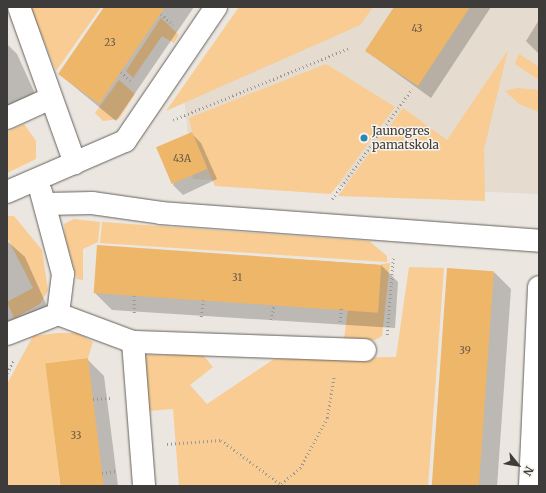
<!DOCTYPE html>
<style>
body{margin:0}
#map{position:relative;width:546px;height:493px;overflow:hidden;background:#ebe6e0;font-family:Merriweather,serif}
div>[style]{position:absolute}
.built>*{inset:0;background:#e5dbce}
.green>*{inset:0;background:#f8cc92}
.shadow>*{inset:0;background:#0003}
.building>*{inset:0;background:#eeb669;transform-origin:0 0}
.path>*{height:2.5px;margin-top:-1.25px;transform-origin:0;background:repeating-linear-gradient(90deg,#9c9894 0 1px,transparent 0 4px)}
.roads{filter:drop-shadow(0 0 1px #65615c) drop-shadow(0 0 1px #65615c)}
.street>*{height:22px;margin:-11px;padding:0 11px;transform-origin:11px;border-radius:11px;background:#fff}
.dots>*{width:11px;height:11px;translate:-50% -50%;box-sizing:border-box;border:2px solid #f8f3ed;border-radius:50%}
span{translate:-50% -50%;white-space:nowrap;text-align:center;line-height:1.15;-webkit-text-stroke:3px #f8f3ed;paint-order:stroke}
.number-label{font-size:10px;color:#6a5a46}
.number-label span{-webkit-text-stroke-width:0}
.poi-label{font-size:12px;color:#3e3c3a}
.left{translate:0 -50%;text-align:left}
.frame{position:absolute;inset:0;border:8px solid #3e3c3a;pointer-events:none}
.north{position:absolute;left:498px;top:445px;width:40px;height:40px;-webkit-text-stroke:3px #f8f3ed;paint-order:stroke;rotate:120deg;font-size:11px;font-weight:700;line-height:16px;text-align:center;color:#3e3c3a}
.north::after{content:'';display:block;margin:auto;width:14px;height:18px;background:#3e3c3a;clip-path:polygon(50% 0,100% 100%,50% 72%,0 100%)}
</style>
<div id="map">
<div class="built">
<i style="clip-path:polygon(246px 7px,539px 7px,539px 194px,193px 179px,184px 97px)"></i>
</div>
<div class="green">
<i style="clip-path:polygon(30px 7px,101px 7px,56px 71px)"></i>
<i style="clip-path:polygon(239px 7px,373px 7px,360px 25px,166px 111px)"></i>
<i style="clip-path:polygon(161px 18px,179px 35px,174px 43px,162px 36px,133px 78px,126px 71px)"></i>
<i style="clip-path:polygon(508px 50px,484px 149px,485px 201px,338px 196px,403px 108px,447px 140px)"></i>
<i style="clip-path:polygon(519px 54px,539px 67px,539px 80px,515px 64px)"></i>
<i style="clip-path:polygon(326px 64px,395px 107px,331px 194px,215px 186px,192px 132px,189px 118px)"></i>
<i style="clip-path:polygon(119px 80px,135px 94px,119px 119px,103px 121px,95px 113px)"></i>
<i style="clip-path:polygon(517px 88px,539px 90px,539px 112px,519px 104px,505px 91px)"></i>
<i style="clip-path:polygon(24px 124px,36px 141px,36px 159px,7px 173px,7px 132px)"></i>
<i style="clip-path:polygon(7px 216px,14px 216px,42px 250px,48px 290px,40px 304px,14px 318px,7px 302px,33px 288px,7px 237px)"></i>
<i style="clip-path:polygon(74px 219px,100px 222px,98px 242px,83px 249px,83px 280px,77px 279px,65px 236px,64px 224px)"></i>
<i style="clip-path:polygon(102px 222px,369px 241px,387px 256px,387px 262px,100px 243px)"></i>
<i style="clip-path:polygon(390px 263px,382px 336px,375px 340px,344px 339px,348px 309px,378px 311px,381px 264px)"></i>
<i style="clip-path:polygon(409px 267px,444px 268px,428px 486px,179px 486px,173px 409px,147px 411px,145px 355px,203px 355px,213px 367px,190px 385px,207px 404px,274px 359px,396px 357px)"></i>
<i style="clip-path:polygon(58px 333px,78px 333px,93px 342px,88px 358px,46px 363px,60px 486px,7px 486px,7px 384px,33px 336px)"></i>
</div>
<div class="shadow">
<i style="clip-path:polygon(105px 7px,194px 7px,116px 121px,59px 74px)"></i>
<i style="clip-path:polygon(395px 7px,491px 7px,431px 98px,366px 51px)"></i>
<i style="clip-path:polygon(539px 20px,539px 54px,526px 41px)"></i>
<i style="clip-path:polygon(7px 44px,17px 54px,38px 100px,7px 114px)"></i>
<i style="clip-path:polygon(191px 133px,201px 143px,217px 179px,183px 195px,173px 185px)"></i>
<i style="clip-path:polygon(7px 241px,25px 257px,47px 306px,7px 324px)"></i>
<i style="clip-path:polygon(98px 246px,381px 265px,398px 282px,395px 328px,112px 310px,95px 293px)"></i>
<i style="clip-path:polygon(494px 272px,511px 289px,497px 486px,433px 486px)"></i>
<i style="clip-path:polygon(87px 359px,104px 376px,118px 486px,61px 486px)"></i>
</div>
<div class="building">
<i style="clip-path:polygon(104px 7px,165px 7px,99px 104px,58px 74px)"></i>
<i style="clip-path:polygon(394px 7px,470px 7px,418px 86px,365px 51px)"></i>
<i style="left:192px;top:132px;width:40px;height:39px;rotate:67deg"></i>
<i style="left:97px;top:245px;width:285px;height:48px;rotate:4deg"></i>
<i style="left:447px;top:268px;width:47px;height:219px;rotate:4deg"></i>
<i style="left:88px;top:358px;width:129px;height:43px;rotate:83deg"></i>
</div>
<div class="path">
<i style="left:161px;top:14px;width:16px;rotate:40deg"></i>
<i style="left:121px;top:72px;width:15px;rotate:42deg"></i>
<i style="left:173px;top:120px;width:190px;rotate:-22.2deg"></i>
<i style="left:332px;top:199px;width:136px;rotate:-54deg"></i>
<i style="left:134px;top:313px;width:17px;rotate:-90deg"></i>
<i style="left:201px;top:317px;width:17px;rotate:-83deg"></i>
<i style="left:271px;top:320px;width:15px;rotate:-79deg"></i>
<i style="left:340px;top:322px;width:14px;rotate:-86deg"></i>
<i style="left:387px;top:335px;width:77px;rotate:-85.5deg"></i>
<i style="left:7px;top:373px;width:15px;rotate:-62deg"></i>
<i style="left:93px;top:399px;width:18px;rotate:-3deg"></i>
<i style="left:167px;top:444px;width:54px;rotate:-4.2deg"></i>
<i style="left:221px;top:440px;width:77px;rotate:36.6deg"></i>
<i style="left:102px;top:473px;width:14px;rotate:-8deg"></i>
<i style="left:278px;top:486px;width:28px;rotate:-39deg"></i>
<i style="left:300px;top:468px;width:57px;rotate:-61.6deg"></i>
<i style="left:327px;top:418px;width:43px;rotate:-80.5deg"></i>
</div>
<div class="roads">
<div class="street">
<i style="left:19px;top:7px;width:166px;rotate:70.3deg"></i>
<i style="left:7px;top:118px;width:46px;rotate:-24.3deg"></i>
<i style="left:7px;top:192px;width:129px;rotate:-23.4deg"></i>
<i style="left:125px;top:141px;width:162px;rotate:-55.8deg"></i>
<i style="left:41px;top:192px;width:85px;rotate:75deg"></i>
<i style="left:63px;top:274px;width:40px;rotate:97.1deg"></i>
<i style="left:46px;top:204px;width:46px;rotate:-1.2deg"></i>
<i style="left:92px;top:203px;width:70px;rotate:8.2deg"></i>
<i style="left:161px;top:213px;width:379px;rotate:4.2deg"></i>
<i style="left:7px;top:334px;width:55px;rotate:-21.4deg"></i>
<i style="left:58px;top:314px;width:80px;rotate:20.5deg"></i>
<i style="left:133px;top:342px;width:232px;rotate:2deg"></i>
<i style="left:133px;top:342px;width:144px;rotate:85.6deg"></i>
<i style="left:530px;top:486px;width:199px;rotate:-87.4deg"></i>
</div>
</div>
<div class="dots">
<i style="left:364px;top:138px;background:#2989b4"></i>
</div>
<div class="number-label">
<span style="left:417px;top:29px">43</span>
<span style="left:110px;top:43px">23</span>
<span style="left:182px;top:159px">43A</span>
<span style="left:237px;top:278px">31</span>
<span style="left:465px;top:351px">39</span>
<span style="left:76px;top:436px">33</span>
</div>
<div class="poi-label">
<span class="left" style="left:372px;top:138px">Jaunogres<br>pamatskola</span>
</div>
<div class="frame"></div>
<div class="north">N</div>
</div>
